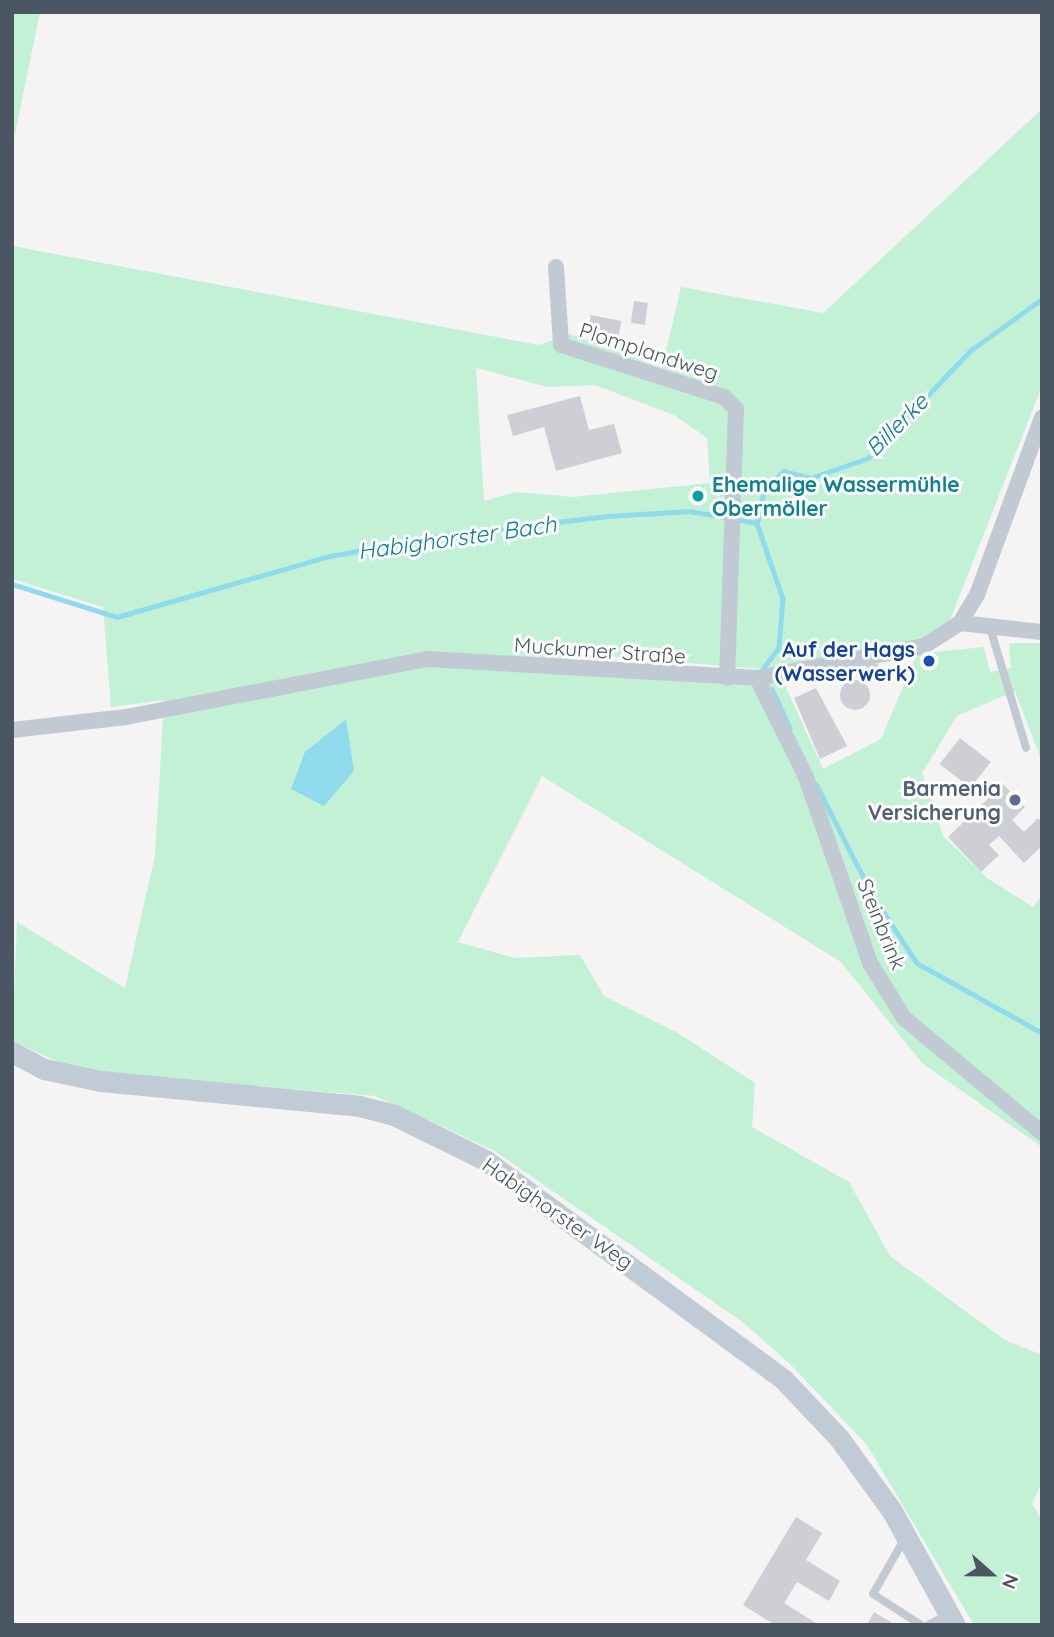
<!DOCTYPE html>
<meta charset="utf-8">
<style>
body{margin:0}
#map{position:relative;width:1054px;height:1637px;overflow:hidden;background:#f5f3f3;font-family:Quicksand,sans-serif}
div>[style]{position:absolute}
.green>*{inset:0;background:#c3f1d5}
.water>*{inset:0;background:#90daee}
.stream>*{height:4.5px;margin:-2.25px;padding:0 2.25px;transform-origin:2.25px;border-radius:2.25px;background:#90daee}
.building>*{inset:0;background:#cdcfd5;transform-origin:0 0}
.round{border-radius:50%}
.lane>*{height:8px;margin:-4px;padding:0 4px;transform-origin:4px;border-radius:4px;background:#c1cad2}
.street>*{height:16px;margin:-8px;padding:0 8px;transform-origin:8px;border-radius:8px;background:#c1cad2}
.secondary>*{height:21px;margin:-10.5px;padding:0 10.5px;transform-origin:10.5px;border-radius:10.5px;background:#c1cbd6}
.dots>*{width:19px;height:19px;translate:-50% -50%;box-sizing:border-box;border:4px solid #fff;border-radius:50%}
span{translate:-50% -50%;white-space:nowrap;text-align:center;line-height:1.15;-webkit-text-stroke:6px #fff;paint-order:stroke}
.street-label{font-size:21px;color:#4a5661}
.culture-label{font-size:21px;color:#0d838f;font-weight:700}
.left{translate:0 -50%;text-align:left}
.transit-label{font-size:21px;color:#164399;font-weight:700}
.right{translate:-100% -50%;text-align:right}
.service-label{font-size:21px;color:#4e5e75;font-weight:700}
.water-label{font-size:23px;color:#0c7c9b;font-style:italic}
.frame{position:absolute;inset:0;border:14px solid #4a5661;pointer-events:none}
.north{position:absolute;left:956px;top:1539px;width:70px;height:70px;-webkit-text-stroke:5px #fff;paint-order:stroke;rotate:111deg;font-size:19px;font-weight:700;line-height:28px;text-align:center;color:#4a5661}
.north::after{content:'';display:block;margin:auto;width:24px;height:32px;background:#4a5661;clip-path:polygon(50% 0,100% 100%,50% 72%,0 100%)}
</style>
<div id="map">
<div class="green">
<i style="clip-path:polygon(12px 12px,40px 12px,12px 149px)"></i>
<i style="clip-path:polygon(evenodd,1042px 109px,1042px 386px,950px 620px,917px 641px,772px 670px,567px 653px,570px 675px,753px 686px,783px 681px,823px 769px,881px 739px,917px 654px,984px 647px,990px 672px,1011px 668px,1009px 643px,1042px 643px,1042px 762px,1015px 691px,957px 716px,922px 773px,943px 836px,987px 878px,1033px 907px,1042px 896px,1042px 1147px,922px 1063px,841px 962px,542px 776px,458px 942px,514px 958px,580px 955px,604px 996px,678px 1033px,755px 1083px,752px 1127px,849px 1182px,890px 1256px,1005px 1340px,1042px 1355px,1042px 1482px,1032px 1504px,1042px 1520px,1042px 1625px,974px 1625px,867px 1445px,793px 1367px,744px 1323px,493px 1150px,375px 1096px,103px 1073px,69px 1067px,12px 1041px,17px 922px,125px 988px,155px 856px,164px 700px,111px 707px,103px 607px,12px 579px,12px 246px,539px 345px,570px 334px,662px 368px,681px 287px,823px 313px,1042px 109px,476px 368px,548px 387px,595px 385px,674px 415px,707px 438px,710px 483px,573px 497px,516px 492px,484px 501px,476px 368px)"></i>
</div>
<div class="water">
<i style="clip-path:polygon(346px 719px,354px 771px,324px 806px,291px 789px,305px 752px)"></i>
</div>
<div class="stream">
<i style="left:736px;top:519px;width:21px;rotate:11deg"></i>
<i style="left:757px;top:523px;width:80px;rotate:71.1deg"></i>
<i style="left:783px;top:599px;width:49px;rotate:94.7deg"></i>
<i style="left:779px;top:648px;width:26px;rotate:127deg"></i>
<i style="left:757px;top:523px;width:33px;rotate:-78deg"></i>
<i style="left:764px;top:491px;width:28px;rotate:-46deg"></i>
<i style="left:783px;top:471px;width:29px;rotate:14deg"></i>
<i style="left:811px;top:478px;width:60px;rotate:-19.3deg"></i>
<i style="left:868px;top:458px;width:149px;rotate:-46.4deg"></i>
<i style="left:971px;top:350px;width:87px;rotate:-35.7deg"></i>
<i style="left:12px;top:584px;width:110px;rotate:17.4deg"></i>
<i style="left:117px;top:617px;width:222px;rotate:-16deg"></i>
<i style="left:330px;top:556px;width:116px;rotate:-10.4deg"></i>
<i style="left:444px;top:535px;width:165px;rotate:-6.6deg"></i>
<i style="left:608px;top:516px;width:82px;rotate:-3.5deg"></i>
<i style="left:690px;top:511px;width:39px;rotate:10deg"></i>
<i style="left:772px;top:689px;width:43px;rotate:65.2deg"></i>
<i style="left:816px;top:784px;width:126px;rotate:63deg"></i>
<i style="left:873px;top:896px;width:80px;rotate:56.7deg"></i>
<i style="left:917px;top:963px;width:143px;rotate:29.2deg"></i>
</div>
<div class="building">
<i style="left:634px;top:301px;width:14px;height:22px;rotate:8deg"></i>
<i style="left:590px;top:315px;width:32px;height:18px;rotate:11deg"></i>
<i style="clip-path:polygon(580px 396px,589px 430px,614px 424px,622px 453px,556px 471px,544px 427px,513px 436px,507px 415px)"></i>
<i style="left:866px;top:664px;width:12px;height:15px"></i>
<i class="round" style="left:840px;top:680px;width:30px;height:30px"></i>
<i style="clip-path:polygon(816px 688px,847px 746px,820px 759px,794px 698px)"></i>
<i style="left:960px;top:738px;width:39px;height:33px;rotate:38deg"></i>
<i style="clip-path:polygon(1003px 784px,1025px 807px,1012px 820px,1024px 832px,1038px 818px,1042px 822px,1042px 846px,1024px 863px,999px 836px,989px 845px,999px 855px,981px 872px,948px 837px)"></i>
<i style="clip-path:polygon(796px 1517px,822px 1533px,806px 1560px,840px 1581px,829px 1601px,797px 1582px,784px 1603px,819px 1625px,775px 1625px,743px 1605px)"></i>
<i style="clip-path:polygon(874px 1612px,896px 1625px,867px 1625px)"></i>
</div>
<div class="lane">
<i style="left:991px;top:631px;width:122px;rotate:73.3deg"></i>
<i style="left:905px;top:1538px;width:64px;rotate:119.7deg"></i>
<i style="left:873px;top:1594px;width:57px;rotate:32.9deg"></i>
<i style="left:928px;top:1625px;width:21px;rotate:-28deg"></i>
</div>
<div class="street">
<i style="left:556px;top:267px;width:78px;rotate:86.3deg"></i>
<i style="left:561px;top:345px;width:171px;rotate:17.7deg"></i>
<i style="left:724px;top:397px;width:17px;rotate:45deg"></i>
<i style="left:736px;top:409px;width:269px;rotate:91.9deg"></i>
<i style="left:960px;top:623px;width:82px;rotate:6.3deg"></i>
<i style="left:757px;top:678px;width:110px;rotate:63.7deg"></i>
<i style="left:806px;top:777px;width:197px;rotate:71deg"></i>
<i style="left:870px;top:963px;width:65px;rotate:58.3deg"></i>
<i style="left:904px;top:1018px;width:180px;rotate:39.8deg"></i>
<i style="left:12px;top:730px;width:115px;rotate:-6.5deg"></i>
<i style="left:126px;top:717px;width:308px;rotate:-10.9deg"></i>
<i style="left:428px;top:659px;width:330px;rotate:3.3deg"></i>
<i style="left:757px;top:678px;width:170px;rotate:-10.8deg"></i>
<i style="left:924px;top:646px;width:43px;rotate:-32.6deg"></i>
<i style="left:960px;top:623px;width:33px;rotate:-59deg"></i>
<i style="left:977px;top:595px;width:189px;rotate:-69.9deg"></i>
</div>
<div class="secondary">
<i style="left:12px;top:1052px;width:36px;rotate:28deg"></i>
<i style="left:44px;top:1069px;width:58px;rotate:11.9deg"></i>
<i style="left:101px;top:1081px;width:259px;rotate:5.5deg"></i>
<i style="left:359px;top:1106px;width:36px;rotate:14deg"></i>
<i style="left:394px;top:1115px;width:102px;rotate:26.3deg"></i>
<i style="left:485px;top:1160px;width:371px;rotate:36.3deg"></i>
<i style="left:784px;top:1380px;width:80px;rotate:46.5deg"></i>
<i style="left:839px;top:1438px;width:90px;rotate:54deg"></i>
<i style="left:892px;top:1511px;width:130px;rotate:61.1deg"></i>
</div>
<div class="dots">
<i style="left:698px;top:496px;background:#0f9aa8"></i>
<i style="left:929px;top:661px;background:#1a4fb4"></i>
<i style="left:1015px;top:800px;background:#5c6f8a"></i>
</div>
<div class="street-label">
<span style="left:649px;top:351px;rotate:18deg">Plomplandweg</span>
<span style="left:600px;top:650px;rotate:4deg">Muckumer Straße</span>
<span style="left:882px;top:924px;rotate:68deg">Steinbrink</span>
<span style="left:558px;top:1213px;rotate:35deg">Habighorster Weg</span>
</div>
<div class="culture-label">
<span class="left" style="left:712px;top:496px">Ehemalige Wassermühle<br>Obermöller</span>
</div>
<div class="transit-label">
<span class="right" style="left:915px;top:661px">Auf der Hags<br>(Wasserwerk)</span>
</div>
<div class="service-label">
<span class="right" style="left:1001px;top:800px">Barmenia<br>Versicherung</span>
</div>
<div class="water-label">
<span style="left:897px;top:425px;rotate:-45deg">Billerke</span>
<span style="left:457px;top:538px;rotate:-8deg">Habighorster Bach</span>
</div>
<div class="frame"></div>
<div class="north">N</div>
</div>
